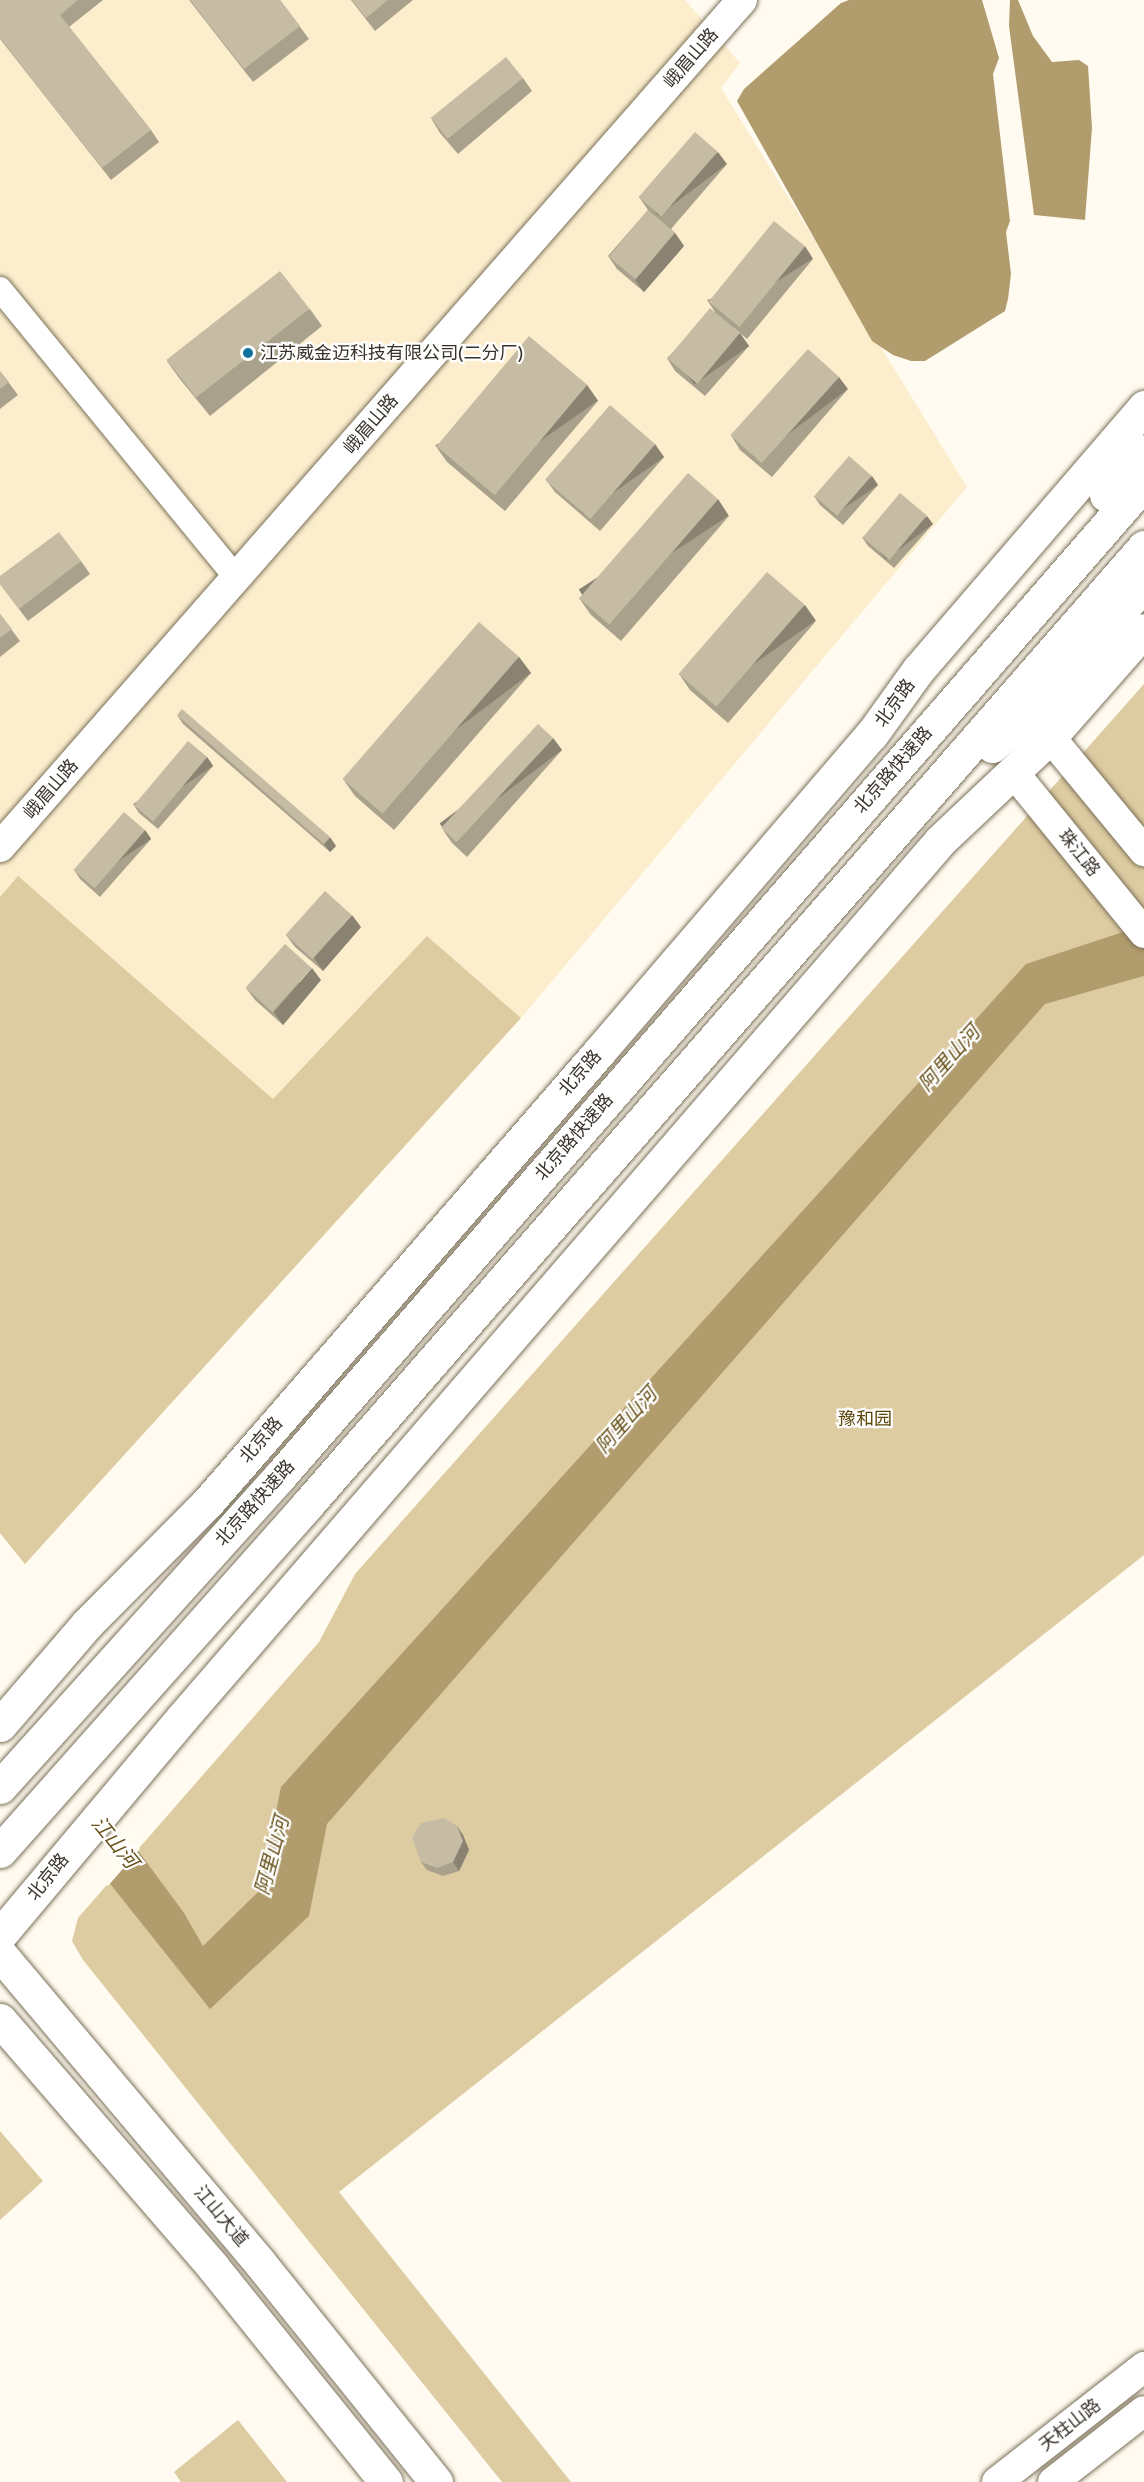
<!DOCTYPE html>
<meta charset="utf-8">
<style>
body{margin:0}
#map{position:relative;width:1144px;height:2482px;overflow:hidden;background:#fffbf0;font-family:"Varela Round","Noto Sans SC",sans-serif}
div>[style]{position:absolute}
.built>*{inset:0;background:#fceecd}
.green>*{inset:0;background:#ddcba1}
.water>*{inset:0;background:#b19c6d}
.pier>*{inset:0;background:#fffbf0}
.roads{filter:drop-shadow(0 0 2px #7b715a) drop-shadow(0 0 2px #7b715a)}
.minor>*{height:24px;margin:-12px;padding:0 12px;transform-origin:12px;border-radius:12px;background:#fff}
.tertiary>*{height:30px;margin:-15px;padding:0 15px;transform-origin:15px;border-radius:15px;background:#fff}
.secondary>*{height:33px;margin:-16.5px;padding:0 16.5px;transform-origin:16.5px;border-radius:16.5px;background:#fff}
.primary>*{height:33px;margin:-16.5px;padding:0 16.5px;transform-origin:16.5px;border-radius:16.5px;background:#fff}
.trunk>*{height:33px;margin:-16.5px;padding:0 16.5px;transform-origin:16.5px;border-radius:16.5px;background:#fff}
.wall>*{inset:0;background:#aaa18c}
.shaded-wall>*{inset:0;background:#8b8372;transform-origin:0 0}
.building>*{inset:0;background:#c6bba3;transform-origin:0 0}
.dots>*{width:16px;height:16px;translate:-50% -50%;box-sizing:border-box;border:3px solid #fff;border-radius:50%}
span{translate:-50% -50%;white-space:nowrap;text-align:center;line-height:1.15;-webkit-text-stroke:4.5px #fff;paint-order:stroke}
.street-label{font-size:18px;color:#38332a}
.poi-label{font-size:18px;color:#38332a}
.left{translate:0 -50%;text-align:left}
.park-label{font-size:18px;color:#5c460a}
.water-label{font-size:20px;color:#69521a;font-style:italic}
</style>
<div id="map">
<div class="built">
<i style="clip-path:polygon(0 0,685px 0,740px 63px,721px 88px,967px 487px,521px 1018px,25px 1564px,0 1533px)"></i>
</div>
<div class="green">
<i style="clip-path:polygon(1144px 684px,1144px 1555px,339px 2192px,571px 2482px,502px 2482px,83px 1960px,72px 1941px,78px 1918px,319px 1642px,355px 1574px)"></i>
<i style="clip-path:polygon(18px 876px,273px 1099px,427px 936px,521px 1018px,25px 1564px,0 1533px,0 897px)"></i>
<i style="clip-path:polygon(0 2131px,43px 2181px,0 2220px)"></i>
<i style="clip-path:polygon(238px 2420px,287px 2482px,181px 2482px,174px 2472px)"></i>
</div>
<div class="water">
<i style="clip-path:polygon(849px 0,982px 0,999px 58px,993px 74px,1010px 221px,1006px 232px,1011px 274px,1008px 299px,1005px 311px,925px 361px,911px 361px,893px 355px,872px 341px,737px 101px,744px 89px,841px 3px)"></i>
<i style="clip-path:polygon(1010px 0,1018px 0,1033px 36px,1052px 62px,1079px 60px,1088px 66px,1092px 128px,1085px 220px,1034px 215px,1009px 26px)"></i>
<i style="clip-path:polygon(1144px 925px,1144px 976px,1045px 1004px,327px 1824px,309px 1916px,210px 2009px,0 1746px,0 1671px,64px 1750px,184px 1913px,203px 1946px,260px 1890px,281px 1787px,1026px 964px)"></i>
</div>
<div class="pier">
<i style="clip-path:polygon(0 1668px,67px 1748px,140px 1849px,108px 1886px,0 1750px)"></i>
</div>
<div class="roads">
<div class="minor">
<i style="left:0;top:289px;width:372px;rotate:50.7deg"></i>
</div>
<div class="tertiary">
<i style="left:1050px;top:737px;width:148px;rotate:50.5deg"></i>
<i style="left:1014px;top:773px;width:206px;rotate:50.9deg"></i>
<i style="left:0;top:847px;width:1126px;rotate:-48.78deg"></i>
<i style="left:997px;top:2482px;width:187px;rotate:-38deg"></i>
<i style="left:1053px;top:2482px;width:115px;rotate:-38deg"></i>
</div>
<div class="secondary">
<i style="left:0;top:1954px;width:404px;rotate:49.9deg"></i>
<i style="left:260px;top:2263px;width:281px;rotate:51.2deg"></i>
<i style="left:0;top:2020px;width:326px;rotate:49.2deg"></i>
<i style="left:213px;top:2267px;width:276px;rotate:51.2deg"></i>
</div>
<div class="primary">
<i style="left:0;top:1725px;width:133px;rotate:-49.3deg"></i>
<i style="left:87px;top:1624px;width:172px;rotate:-45.2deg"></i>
<i style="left:208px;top:1502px;width:596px;rotate:-49.01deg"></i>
<i style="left:599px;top:1052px;width:419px;rotate:-49.4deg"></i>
<i style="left:872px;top:734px;width:79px;rotate:-54.3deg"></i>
<i style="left:918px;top:670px;width:347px;rotate:-49.3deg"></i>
<i style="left:0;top:1935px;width:283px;rotate:-50deg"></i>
<i style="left:182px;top:1718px;width:1159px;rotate:-49.16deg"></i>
<i style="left:940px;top:841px;width:151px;rotate:-43.4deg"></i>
<i style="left:1050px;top:737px;width:142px;rotate:-48.7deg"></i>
</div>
<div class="trunk">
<i style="left:1106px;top:495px;width:58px;rotate:-49.2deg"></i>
<i style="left:992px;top:746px;width:62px;rotate:-41.1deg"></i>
<i style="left:1039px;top:705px;width:160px;rotate:-49deg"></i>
<i style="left:0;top:1787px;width:418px;rotate:-48deg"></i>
<i style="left:280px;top:1476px;width:1316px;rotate:-48.97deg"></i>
<i style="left:0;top:1851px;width:464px;rotate:-48.4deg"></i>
<i style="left:308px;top:1504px;width:1271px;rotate:-48.86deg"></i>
</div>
</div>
<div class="wall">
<i style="clip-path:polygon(0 0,103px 0,69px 27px,151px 130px,159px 142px,111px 180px,0 39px)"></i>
<i style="clip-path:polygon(189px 0,280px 0,309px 39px,253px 82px)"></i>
<i style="clip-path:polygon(351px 0,413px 0,375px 31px)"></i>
<i style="clip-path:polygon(523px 78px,532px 91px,458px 154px,440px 133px,432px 120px)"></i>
<i style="clip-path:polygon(727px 164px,671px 229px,675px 233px,684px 246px,644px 292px,617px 269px,608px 256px,648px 210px,639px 197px)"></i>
<i style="clip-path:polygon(813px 259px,747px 339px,732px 326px,749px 346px,705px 396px,675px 371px,667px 358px,715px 312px,707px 300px)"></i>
<i style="clip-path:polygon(310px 309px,322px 326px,210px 416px,179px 378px,167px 361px)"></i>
<i style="clip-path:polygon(0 371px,18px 395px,0 409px)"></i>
<i style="clip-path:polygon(587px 385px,598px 401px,505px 511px,447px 462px,435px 445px)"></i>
<i style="clip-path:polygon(848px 389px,772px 477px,740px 450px,732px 437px)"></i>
<i style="clip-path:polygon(664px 457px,600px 531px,555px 492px,546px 480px)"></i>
<i style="clip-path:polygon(878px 485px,843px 525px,820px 505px,814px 496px)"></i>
<i style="clip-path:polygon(729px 516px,621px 641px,591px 615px,579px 598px)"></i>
<i style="clip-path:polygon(933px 524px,894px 568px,868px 546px,862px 537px)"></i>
<i style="clip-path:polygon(81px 561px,90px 574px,28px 621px,0 584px)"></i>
<i style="clip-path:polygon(0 614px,20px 641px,0 657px)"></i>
<i style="clip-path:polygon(816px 621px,728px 723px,690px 690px,679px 674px)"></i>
<i style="clip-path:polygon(519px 657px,531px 673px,394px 830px,355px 796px,343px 779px)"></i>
<i style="clip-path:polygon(177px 715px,336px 846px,330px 852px,183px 724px)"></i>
<i style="clip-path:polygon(553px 738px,562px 750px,467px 857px,452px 843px,443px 830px)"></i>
<i style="clip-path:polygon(207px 757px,213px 766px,158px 829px,139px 813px,133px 804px)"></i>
<i style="clip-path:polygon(145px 830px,151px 839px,100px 897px,80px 879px,74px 870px)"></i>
<i style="clip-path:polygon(361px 927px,323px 971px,295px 947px,286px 935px)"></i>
<i style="clip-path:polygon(321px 980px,283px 1025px,255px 1000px,246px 988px)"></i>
<i style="clip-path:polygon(463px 1835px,469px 1850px,459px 1871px,443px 1876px,427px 1870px,421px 1862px)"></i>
</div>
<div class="shaded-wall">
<i style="left:718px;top:152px;width:15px;height:86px;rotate:53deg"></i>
<i style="clip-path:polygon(675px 233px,684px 246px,644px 292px,635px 280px)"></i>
<i style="left:805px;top:246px;width:15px;height:104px;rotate:58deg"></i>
<i style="left:740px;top:333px;width:16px;height:67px;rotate:55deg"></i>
<i style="left:839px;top:377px;width:15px;height:116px;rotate:53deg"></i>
<i style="left:587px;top:385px;width:19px;height:144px;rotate:55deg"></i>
<i style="left:655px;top:444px;width:16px;height:99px;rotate:55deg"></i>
<i style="left:872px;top:476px;width:11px;height:53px;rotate:56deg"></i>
<i style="left:718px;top:499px;width:20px;height:166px;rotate:57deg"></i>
<i style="left:927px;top:516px;width:10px;height:59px;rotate:53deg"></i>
<i style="left:805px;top:605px;width:19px;height:135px;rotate:55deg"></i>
<i style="left:519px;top:657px;width:20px;height:207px;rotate:53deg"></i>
<i style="left:553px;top:738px;width:15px;height:142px;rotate:53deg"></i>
<i style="left:207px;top:757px;width:11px;height:84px;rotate:56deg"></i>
<i style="left:145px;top:830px;width:11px;height:77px;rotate:56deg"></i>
<i style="clip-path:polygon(330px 837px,336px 846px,330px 852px,324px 844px)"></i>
<i style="clip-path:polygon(352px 915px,361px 927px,323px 971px,314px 958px)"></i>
<i style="clip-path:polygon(312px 968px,321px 980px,283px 1025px,274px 1012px)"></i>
<i style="clip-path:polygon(457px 1826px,463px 1835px,469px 1850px,459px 1871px,453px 1862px)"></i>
</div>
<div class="building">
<i style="clip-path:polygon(0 0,78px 0,60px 15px,151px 130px,102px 168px,0 38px)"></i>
<i style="clip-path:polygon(190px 0,280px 0,300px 26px,244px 69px)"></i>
<i style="clip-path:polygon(352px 0,388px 0,366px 18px)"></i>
<i style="left:506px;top:57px;width:27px;height:97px;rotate:51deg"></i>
<i style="left:695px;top:132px;width:30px;height:86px;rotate:41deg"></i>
<i style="left:648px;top:210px;width:35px;height:61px;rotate:40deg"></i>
<i style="left:774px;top:221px;width:40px;height:104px;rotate:39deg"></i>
<i style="left:280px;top:271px;width:48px;height:144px;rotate:52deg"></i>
<i style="left:710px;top:308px;width:39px;height:66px;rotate:40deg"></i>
<i style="left:529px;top:336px;width:76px;height:144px;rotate:40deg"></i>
<i style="left:808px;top:349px;width:42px;height:116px;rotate:42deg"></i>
<i style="clip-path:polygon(0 371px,9px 382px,0 389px)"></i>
<i style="left:610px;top:405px;width:60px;height:99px;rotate:41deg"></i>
<i style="left:849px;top:456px;width:30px;height:53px;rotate:41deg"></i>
<i style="left:688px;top:473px;width:40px;height:166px;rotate:41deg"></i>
<i style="left:900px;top:493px;width:35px;height:58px;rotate:40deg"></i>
<i style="clip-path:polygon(59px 532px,81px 561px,19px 609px,0 584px,0 576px)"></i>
<i style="left:767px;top:572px;width:50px;height:135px;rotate:41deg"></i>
<i style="clip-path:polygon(0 614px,12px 629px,0 638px)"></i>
<i style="left:479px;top:622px;width:53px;height:208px;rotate:41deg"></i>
<i style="clip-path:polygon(182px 709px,330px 837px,324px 844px,177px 715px)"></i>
<i style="left:538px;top:724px;width:21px;height:142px;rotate:43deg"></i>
<i style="left:188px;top:741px;width:25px;height:84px;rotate:40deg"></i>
<i style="left:124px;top:812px;width:28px;height:77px;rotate:41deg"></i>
<i style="left:325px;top:891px;width:36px;height:59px;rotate:42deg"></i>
<i style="left:285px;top:944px;width:36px;height:59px;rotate:42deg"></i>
<i style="clip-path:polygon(444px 1818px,457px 1826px,463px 1841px,453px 1862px,437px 1868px,421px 1862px,412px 1838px,421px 1823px)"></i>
</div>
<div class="dots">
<i style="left:248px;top:353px;background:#0f719e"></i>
</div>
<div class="street-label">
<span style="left:691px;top:58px;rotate:-49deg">峨眉山路</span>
<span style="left:371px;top:424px;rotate:-49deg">峨眉山路</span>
<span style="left:895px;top:703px;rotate:-54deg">北京路</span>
<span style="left:893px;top:770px;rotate:-49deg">北京路快速路</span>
<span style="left:51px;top:789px;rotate:-49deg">峨眉山路</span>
<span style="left:1079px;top:853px;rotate:51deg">珠江路</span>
<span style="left:580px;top:1073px;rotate:-49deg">北京路</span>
<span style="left:574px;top:1137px;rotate:-49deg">北京路快速路</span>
<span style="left:261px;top:1440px;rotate:-49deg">北京路</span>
<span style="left:255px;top:1503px;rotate:-48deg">北京路快速路</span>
<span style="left:48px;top:1877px;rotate:-51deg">北京路</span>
<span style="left:221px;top:2216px;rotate:50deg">江山大道</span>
<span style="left:1070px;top:2425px;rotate:-38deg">天柱山路</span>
</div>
<div class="poi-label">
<span class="left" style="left:260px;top:353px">江苏威金迈科技有限公司(二分厂)</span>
</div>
<div class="park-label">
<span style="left:865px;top:1419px">豫和园</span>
</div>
<div class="water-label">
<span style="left:950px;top:1059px;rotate:-48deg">阿里山河</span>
<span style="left:627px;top:1421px;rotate:-48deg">阿里山河</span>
<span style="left:114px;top:1843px;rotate:51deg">江山河</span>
<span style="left:273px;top:1856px;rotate:-75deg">阿里山河</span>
</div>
</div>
